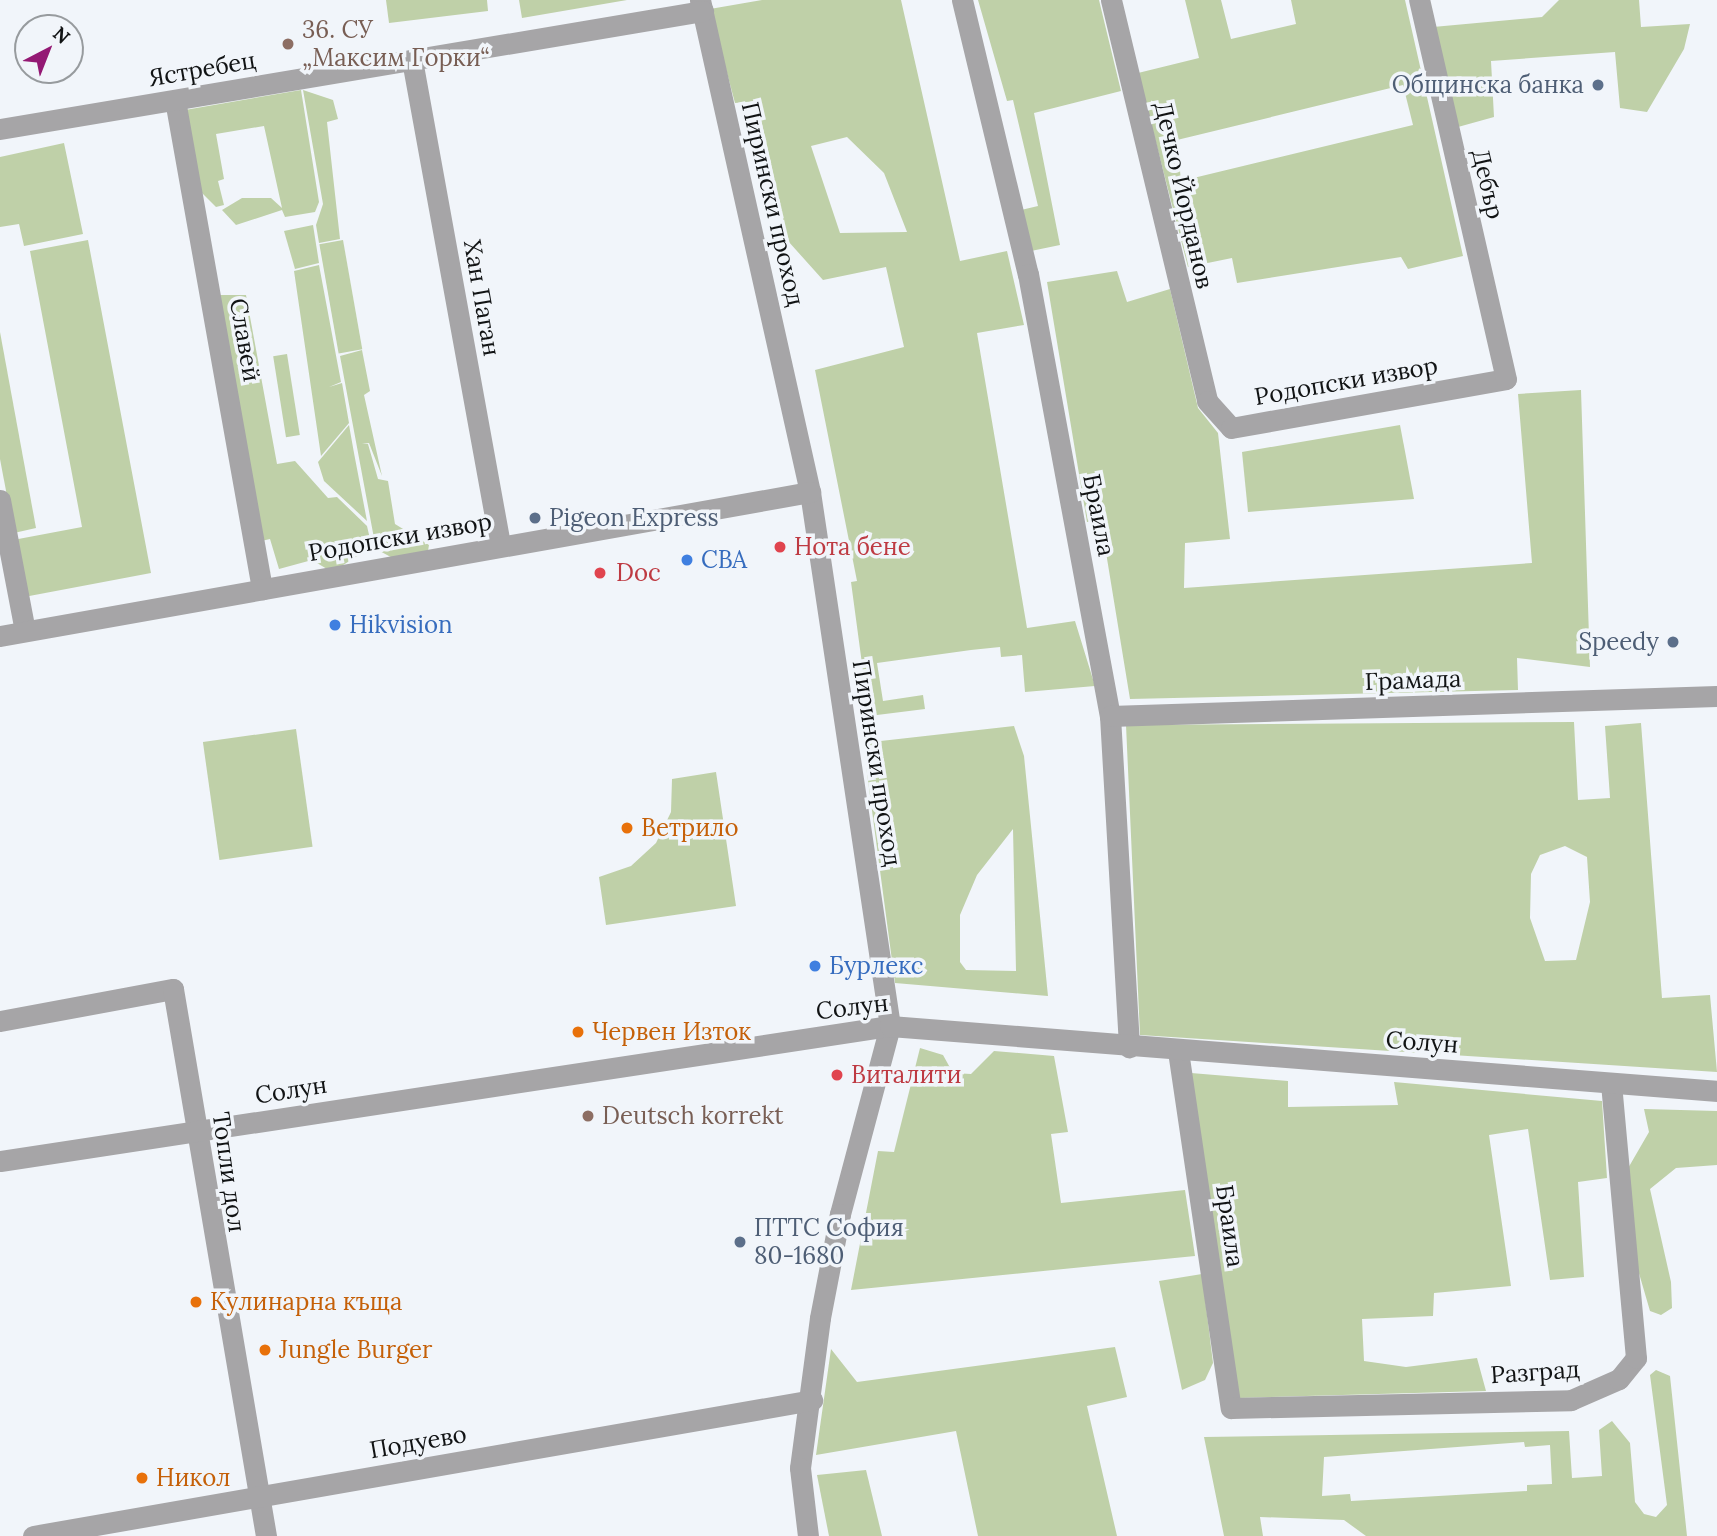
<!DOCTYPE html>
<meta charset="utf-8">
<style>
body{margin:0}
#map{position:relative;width:1717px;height:1536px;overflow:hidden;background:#f1f5fa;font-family:Lora,serif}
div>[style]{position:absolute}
.green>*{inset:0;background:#bfd0a8;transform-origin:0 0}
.street>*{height:21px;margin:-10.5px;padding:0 10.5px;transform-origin:10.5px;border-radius:10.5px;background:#a6a5a7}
.dots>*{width:19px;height:19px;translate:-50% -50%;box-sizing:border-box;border:4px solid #f1f5fa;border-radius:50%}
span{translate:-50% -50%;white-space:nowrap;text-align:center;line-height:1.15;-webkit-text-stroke:7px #f1f5fa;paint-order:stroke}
.education-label{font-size:24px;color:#785e54}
.left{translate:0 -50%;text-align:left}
.street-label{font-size:24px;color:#111314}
.service-label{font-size:24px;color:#4e5e75}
.right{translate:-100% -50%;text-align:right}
.health-label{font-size:24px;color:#be3a42}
.shop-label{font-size:24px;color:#366cbe}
.food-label{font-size:24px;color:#c56008}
.north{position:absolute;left:14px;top:14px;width:70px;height:70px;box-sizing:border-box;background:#f1f5fa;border:2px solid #979b9e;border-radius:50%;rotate:42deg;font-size:19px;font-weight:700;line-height:28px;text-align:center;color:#111314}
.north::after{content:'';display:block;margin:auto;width:24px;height:32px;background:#941974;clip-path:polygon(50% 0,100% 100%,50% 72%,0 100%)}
</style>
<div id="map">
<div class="green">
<i style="clip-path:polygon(386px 0,487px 0,488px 11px,389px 23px)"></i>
<i style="clip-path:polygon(519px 0,627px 0,522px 18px)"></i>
<i style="clip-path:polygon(evenodd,762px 0,901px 0,960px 261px,1007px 251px,1024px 325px,977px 333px,1027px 628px,1075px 621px,1095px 686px,1025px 692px,1022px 655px,1001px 657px,1000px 647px,971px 650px,877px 663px,883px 701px,923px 695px,925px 709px,869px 716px,851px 582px,857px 581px,815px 370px,904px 347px,886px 267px,823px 280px,788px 241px,757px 101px,735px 103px,710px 9px,762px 0,847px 137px,884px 173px,907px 232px,840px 233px,811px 146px,847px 137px)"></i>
<i style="clip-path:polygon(978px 0,1099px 0,1121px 91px,1034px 113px,1060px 245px,1031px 251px,1021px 210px,1038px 206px,1013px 100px,1007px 101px)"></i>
<i style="clip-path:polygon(evenodd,1185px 0,1221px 0,1231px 39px,1296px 24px,1291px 0,1405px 0,1463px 256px,1408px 269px,1401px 257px,1237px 283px,1232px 258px,1188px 267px,1138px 73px,1199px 58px,1185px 0,1403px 85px,1413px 125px,1181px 181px,1177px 140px,1403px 85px)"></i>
<i style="clip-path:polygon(1559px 0,1639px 0,1641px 27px,1690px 24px,1684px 49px,1647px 112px,1620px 108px,1615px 52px,1491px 61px,1494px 117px,1458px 127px,1433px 27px,1542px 17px)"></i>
<i style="clip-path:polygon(301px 90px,319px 202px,315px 212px,285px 217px,282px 210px,236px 225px,222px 210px,242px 198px,271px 198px,282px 208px,264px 126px,216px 134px,224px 179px,218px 181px,224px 205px,216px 207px,200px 191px,185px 110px)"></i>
<i style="clip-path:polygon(303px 90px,333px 100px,338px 119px,327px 122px,340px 239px,319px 243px,316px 225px,323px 204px)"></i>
<i style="clip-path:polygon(64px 143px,83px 234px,24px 246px,19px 224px,0 227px,0 157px)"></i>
<i style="clip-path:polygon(313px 225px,319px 263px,295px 269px,284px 231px)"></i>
<i style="clip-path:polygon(88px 240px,151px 573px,24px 597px,13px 540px,82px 527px,30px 251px)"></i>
<i style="left:343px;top:240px;width:111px;height:24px;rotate:80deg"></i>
<i style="clip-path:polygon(319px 265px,341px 382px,329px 387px,342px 383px,349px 423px,321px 456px,294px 271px)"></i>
<i style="clip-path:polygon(1117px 271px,1127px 302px,1170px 289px,1198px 408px,1218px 433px,1230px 539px,1185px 543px,1184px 588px,1532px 563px,1518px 394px,1581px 390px,1590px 667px,1517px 658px,1518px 690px,1130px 699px,1101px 522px,1087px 522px,1047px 282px)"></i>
<i style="clip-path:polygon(213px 295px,246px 295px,277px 464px,295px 461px,328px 498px,337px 497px,367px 526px,370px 539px,359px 555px,332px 572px,312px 560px,279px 569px,270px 539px,257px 542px,249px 498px,258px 500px,249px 497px)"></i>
<i style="clip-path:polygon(0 332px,36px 528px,14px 533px,0 459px)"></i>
<i style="clip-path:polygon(362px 350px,370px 391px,364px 395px,382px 476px,369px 443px,362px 444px,368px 444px,378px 479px,388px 481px,395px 524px,429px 545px,427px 557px,400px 562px,376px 549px,340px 356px)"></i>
<i style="left:287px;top:354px;width:82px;height:14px;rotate:81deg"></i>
<i style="clip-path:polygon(349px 425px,354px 453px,367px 521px,324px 481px,318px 462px)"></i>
<i style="clip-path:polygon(1400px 425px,1414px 499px,1248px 512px,1242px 452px)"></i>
<i style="clip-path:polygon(evenodd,1574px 722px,1578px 800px,1610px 798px,1605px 726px,1641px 723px,1662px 998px,1710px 995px,1717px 1072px,1140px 1035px,1126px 725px,1574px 722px,1565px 846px,1587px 857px,1590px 902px,1576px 960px,1545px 961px,1530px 918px,1531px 874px,1540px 855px,1565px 846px)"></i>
<i style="clip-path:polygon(evenodd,1014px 726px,1024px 756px,1048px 996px,895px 983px,863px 743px,1014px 726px,1013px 829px,1016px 971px,966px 970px,960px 962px,960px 915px,977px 875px,1013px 829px)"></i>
<i style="left:296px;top:729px;width:119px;height:94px;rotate:82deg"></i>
<i style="clip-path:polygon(716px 772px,736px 906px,606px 925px,599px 877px,631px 866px,656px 843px,671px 812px,672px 779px)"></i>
<i style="clip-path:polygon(920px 1048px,943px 1055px,953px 1073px,971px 1074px,994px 1051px,1054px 1056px,1068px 1132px,1051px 1134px,1061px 1203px,1185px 1190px,1195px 1256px,851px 1290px,878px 1151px,894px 1152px)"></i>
<i style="clip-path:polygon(1191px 1073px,1288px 1081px,1288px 1107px,1398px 1105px,1394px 1082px,1602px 1101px,1607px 1178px,1578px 1182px,1584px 1277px,1550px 1280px,1528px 1129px,1489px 1135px,1511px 1286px,1434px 1293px,1433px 1316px,1362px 1319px,1364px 1361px,1406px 1367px,1477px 1358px,1486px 1391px,1239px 1398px)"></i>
<i style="clip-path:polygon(1644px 1109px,1717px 1111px,1717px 1165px,1676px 1168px,1650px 1189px,1671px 1282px,1672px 1308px,1661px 1315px,1650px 1311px,1636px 1263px,1627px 1170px,1649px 1132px)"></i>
<i style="clip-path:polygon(1202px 1274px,1213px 1363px,1205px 1380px,1182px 1390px,1159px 1281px)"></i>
<i style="clip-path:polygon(1115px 1347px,1127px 1397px,1087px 1406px,1117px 1536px,978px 1536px,956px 1431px,816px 1455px,831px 1349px,857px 1382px)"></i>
<i style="clip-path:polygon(evenodd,1656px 1370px,1670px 1376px,1687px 1536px,1366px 1536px,1344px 1520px,1260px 1517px,1263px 1536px,1224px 1536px,1204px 1437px,1569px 1431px,1572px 1478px,1602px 1476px,1599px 1430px,1612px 1421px,1630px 1443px,1635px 1502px,1644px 1514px,1656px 1517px,1667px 1505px,1650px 1375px,1656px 1370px,1524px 1442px,1525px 1447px,1550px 1445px,1552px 1484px,1527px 1485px,1527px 1491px,1351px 1501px,1350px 1494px,1322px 1496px,1324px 1457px,1524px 1442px)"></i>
<i style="clip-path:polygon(866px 1470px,882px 1536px,829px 1536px,817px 1475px)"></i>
</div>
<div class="street">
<i style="left:700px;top:0;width:504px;rotate:77.4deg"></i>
<i style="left:810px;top:492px;width:540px;rotate:81.48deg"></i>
<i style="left:890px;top:1026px;width:195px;rotate:104.9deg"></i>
<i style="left:840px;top:1214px;width:106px;rotate:100.9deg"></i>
<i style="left:820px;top:1318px;width:151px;rotate:97.6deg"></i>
<i style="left:800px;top:1468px;width:68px;rotate:83.3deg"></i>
<i style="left:962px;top:0;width:282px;rotate:76.5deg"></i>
<i style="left:1028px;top:274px;width:450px;rotate:79.5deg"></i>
<i style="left:1110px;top:716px;width:332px;rotate:86.7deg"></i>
<i style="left:1111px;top:0;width:412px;rotate:76.5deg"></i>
<i style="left:1207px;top:401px;width:36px;rotate:48deg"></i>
<i style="left:1231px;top:428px;width:279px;rotate:-10.1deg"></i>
<i style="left:1506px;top:379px;width:389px;rotate:-102.9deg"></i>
<i style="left:412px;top:60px;width:493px;rotate:79.7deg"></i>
<i style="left:175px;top:100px;width:497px;rotate:79.9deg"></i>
<i style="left:0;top:129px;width:713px;rotate:-9.53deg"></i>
<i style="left:0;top:500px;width:133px;rotate:79.2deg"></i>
<i style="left:0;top:636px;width:823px;rotate:-10.08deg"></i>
<i style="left:1110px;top:716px;width:607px;rotate:-1.89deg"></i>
<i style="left:0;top:1021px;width:176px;rotate:-10.5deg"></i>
<i style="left:173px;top:989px;width:555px;rotate:80.35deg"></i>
<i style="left:1178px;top:1051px;width:361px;rotate:81.6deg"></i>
<i style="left:1231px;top:1408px;width:340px;rotate:-1.3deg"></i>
<i style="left:1571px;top:1400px;width:52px;rotate:-23.6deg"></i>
<i style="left:1619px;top:1379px;width:27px;rotate:-51deg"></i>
<i style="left:1636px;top:1358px;width:276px;rotate:-95.2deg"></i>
<i style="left:0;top:1161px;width:900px;rotate:-8.63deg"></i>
<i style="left:890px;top:1026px;width:830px;rotate:4.49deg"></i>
<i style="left:33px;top:1536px;width:791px;rotate:-9.9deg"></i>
</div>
<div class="dots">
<i style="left:288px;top:44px;background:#8d6e63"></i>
<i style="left:1598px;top:85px;background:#5c6f8a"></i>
<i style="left:535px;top:518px;background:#5c6f8a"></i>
<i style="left:780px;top:547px;background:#e0444e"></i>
<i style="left:687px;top:560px;background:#3f7fe0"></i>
<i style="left:600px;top:573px;background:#e0444e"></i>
<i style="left:335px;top:625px;background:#3f7fe0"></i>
<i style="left:1673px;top:642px;background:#5c6f8a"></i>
<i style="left:627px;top:828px;background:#e8710a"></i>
<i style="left:815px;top:966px;background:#3f7fe0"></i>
<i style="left:578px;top:1032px;background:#e8710a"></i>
<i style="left:837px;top:1075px;background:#e0444e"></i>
<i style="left:588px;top:1116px;background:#8d6e63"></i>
<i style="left:740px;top:1242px;background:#5c6f8a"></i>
<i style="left:196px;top:1302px;background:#e8710a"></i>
<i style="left:265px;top:1350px;background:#e8710a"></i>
<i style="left:142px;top:1478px;background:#e8710a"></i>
</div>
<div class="education-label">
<span class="left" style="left:302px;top:44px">36. СУ<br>„Максим Горки“</span>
<span class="left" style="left:602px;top:1116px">Deutsch korrekt</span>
</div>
<div class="street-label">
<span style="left:202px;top:69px;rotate:-10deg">Ястребец</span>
<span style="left:1488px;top:184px;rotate:77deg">Дебър</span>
<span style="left:1184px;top:195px;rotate:77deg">Дечко Йорданов</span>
<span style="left:773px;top:204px;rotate:77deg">Пирински проход</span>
<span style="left:482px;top:298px;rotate:80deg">Хан Паган</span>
<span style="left:245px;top:340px;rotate:80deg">Славей</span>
<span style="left:1346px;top:381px;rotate:-10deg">Родопски извор</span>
<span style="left:1099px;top:515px;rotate:79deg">Браила</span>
<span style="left:400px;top:537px;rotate:-10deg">Родопски извор</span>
<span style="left:1413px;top:680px;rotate:-2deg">Грамада</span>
<span style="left:877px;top:763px;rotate:81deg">Пирински проход</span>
<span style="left:852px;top:1007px;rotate:-7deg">Солун</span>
<span style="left:1422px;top:1042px;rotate:4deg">Солун</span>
<span style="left:291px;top:1090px;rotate:-9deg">Солун</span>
<span style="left:229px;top:1172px;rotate:82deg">Топли дол</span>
<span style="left:1230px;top:1226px;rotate:82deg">Браила</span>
<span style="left:1535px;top:1372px;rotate:-4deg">Разград</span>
<span style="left:418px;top:1442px;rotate:-10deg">Подуево</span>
</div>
<div class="service-label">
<span class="right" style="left:1584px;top:85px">Общинска банка</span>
<span class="left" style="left:549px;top:518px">Pigeon Express</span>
<span class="right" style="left:1659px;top:642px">Speedy</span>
<span class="left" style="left:754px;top:1242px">ПТТС София<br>80-1680</span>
</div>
<div class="health-label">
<span class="left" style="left:794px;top:547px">Нота бене</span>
<span class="left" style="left:616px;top:573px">Doc</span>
<span class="left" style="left:851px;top:1075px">Виталити</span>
</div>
<div class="shop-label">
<span class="left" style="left:701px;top:560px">CBA</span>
<span class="left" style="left:349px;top:625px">Hikvision</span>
<span class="left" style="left:829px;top:966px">Бурлекс</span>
</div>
<div class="food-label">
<span class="left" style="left:641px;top:828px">Ветрило</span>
<span class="left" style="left:592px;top:1032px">Червен Изток</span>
<span class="left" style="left:210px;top:1302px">Кулинарна къща</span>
<span class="left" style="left:279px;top:1350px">Jungle Burger</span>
<span class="left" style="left:156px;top:1478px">Никол</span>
</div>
<div class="north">N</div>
</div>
